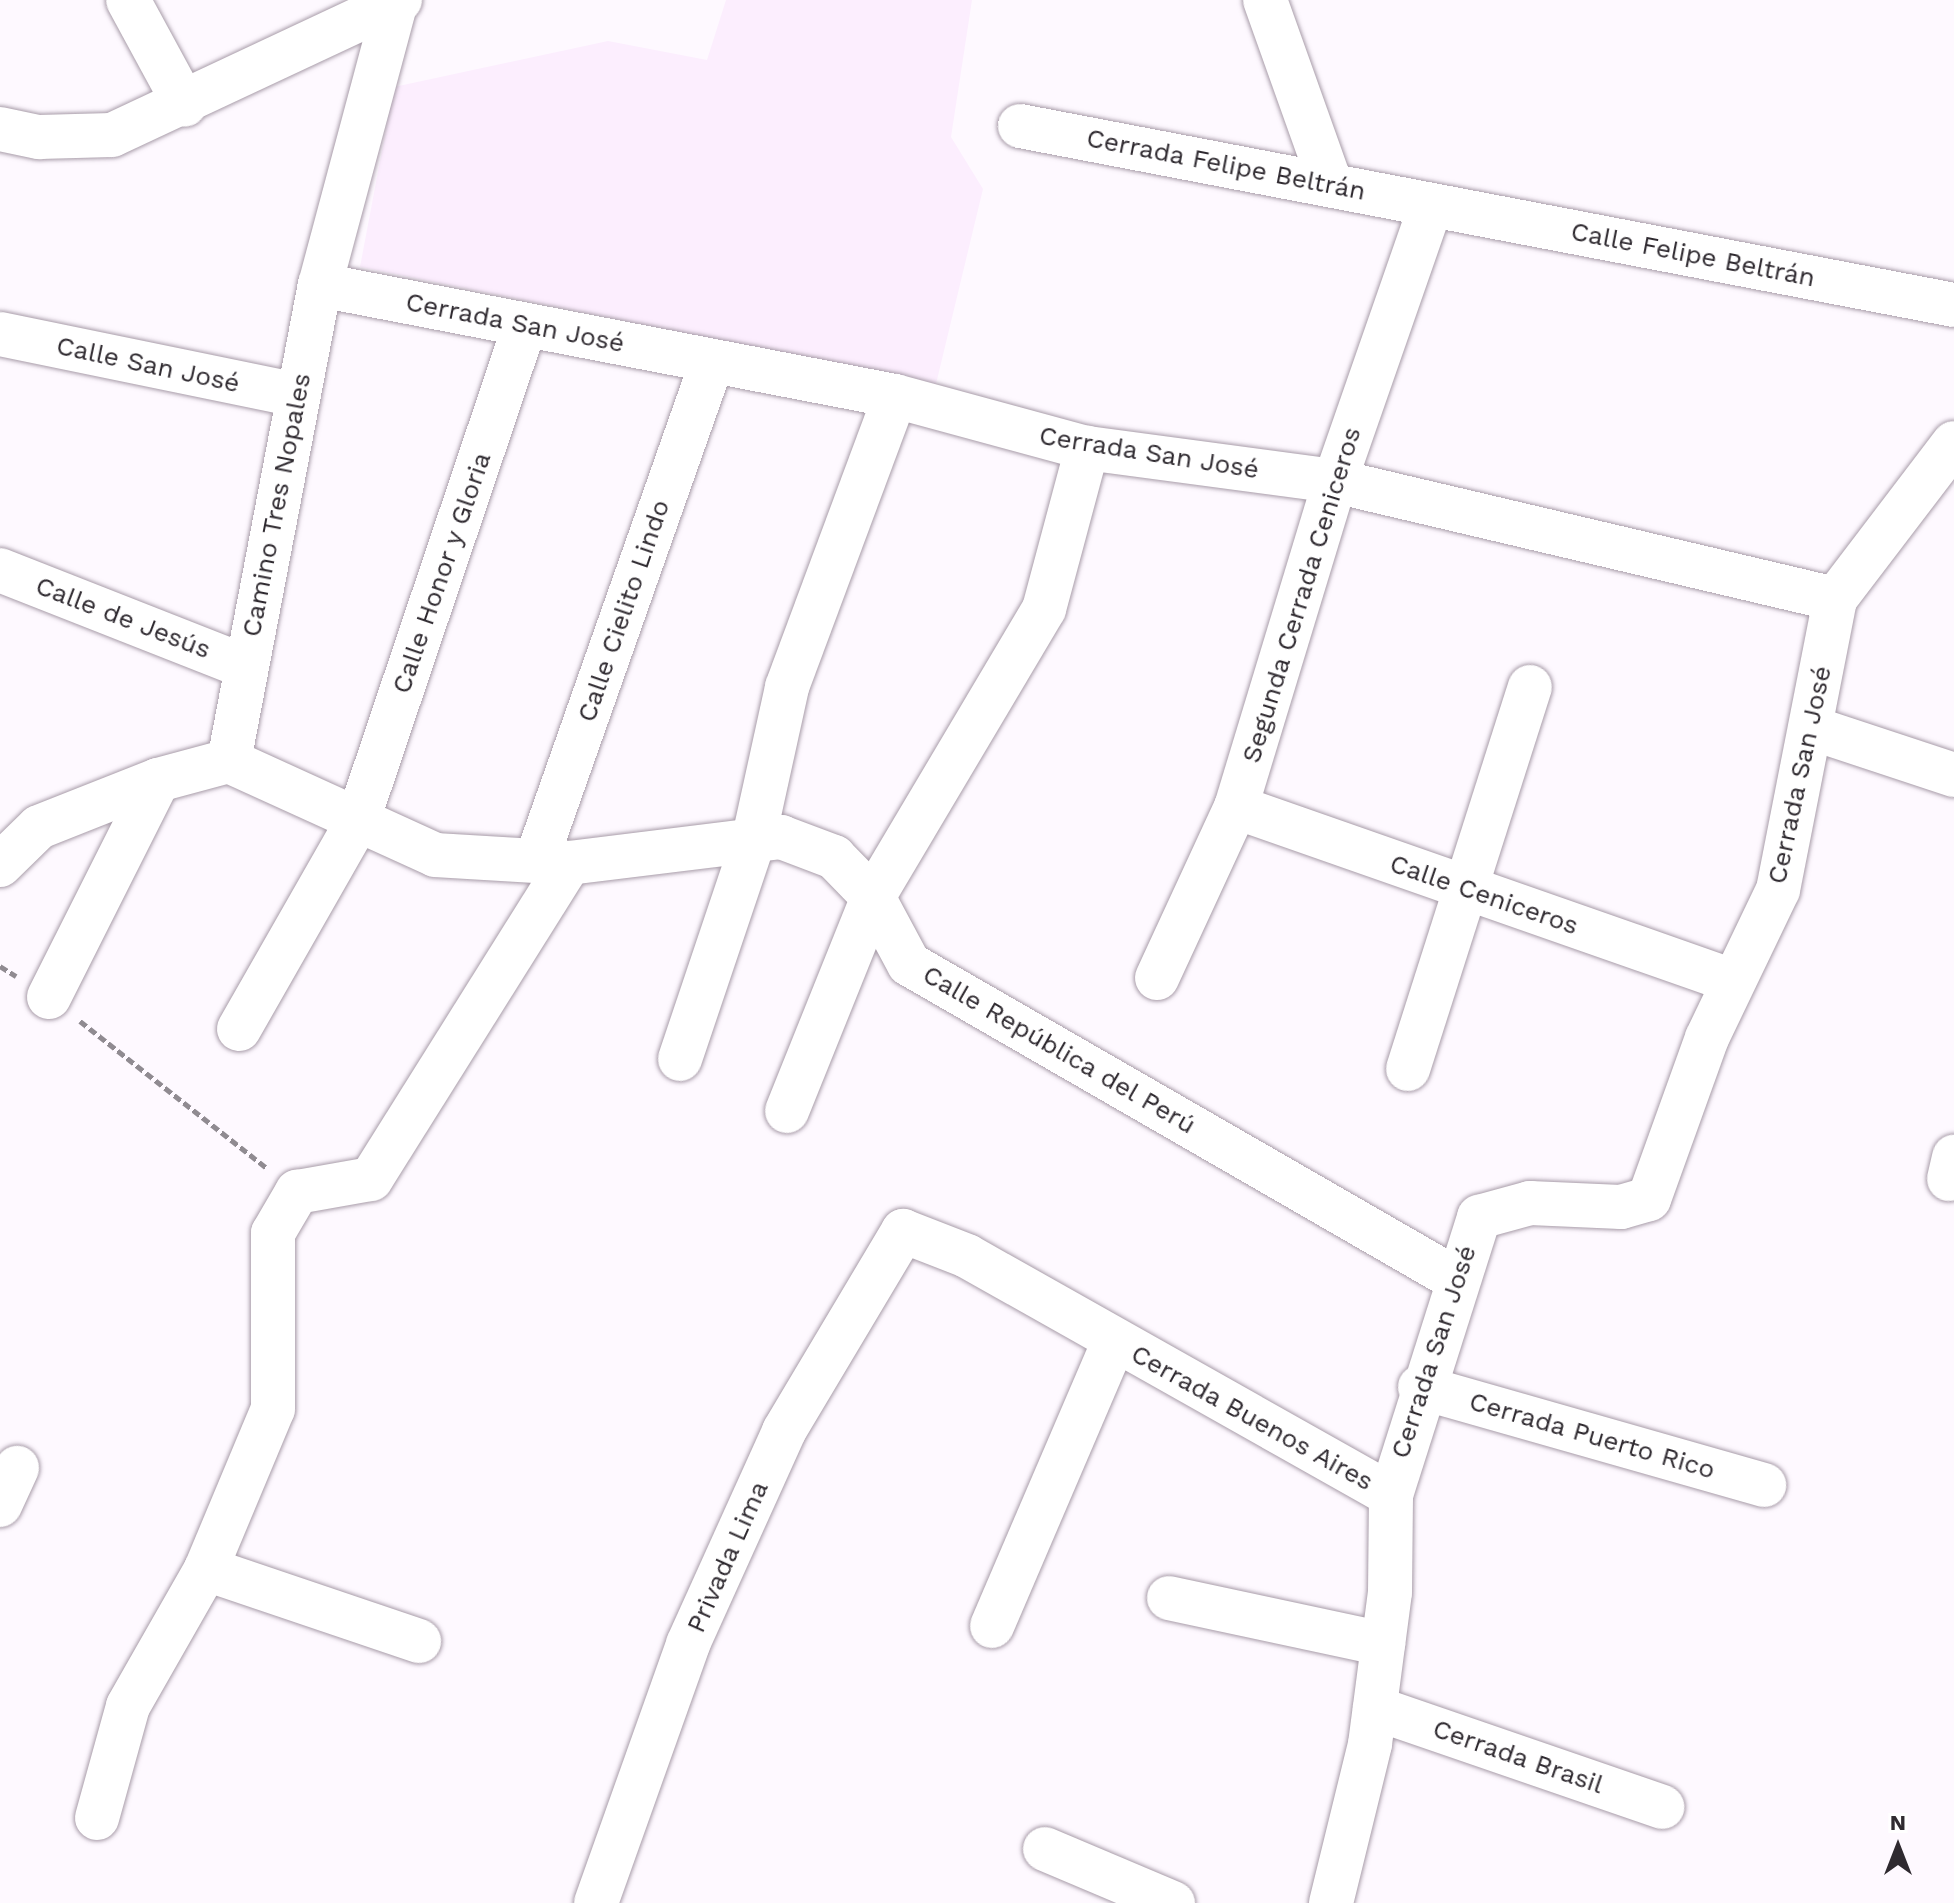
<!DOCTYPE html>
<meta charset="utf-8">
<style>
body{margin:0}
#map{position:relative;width:1954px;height:1903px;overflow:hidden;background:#fef9ff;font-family:"Work Sans",sans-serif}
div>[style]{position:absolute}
.built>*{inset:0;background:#fceefe}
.path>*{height:5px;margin-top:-2.5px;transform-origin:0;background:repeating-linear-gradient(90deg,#908b91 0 8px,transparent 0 12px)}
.roads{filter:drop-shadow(0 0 2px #a89ca9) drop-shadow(0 0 2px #a89ca9)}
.minor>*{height:44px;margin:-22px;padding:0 22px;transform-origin:22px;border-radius:22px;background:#fff}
span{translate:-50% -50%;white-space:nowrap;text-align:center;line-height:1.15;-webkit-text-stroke:6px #fff;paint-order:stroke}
.street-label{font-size:26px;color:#2f2a30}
.north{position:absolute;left:1858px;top:1807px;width:80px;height:80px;-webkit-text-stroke:6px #fff;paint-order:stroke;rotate:0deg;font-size:22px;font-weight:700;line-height:32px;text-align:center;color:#2f2a30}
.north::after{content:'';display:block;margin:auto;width:28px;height:36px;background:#2f2a30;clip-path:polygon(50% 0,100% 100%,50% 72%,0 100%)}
</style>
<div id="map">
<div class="built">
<i style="clip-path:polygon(726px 0,972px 0,951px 137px,983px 189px,936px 384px,360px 267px,394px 87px,608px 41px,707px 60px)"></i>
</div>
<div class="path">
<i style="left:0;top:966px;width:19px;rotate:32deg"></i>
<i style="left:80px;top:1021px;width:238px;rotate:38.2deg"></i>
</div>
<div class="roads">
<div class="minor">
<i style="left:128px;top:0;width:119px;rotate:61.5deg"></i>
<i style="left:1265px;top:0;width:194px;rotate:70.4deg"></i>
<i style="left:1020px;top:126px;width:951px;rotate:10.85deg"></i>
<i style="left:0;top:129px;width:40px;rotate:12deg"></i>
<i style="left:39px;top:137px;width:73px;rotate:-1.6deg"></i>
<i style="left:112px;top:135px;width:318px;rotate:-25.1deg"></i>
<i style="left:320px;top:285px;width:586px;rotate:10.93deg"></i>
<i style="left:895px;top:396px;width:199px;rotate:15.2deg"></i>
<i style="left:1087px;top:448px;width:250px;rotate:7.6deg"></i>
<i style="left:1335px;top:481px;width:514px;rotate:13.28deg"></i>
<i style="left:0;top:334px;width:302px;rotate:11.6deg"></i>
<i style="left:0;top:570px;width:264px;rotate:21.5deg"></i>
<i style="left:1812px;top:728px;width:150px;rotate:18.3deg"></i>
<i style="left:229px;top:761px;width:226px;rotate:24.5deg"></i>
<i style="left:435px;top:855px;width:134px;rotate:3.4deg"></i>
<i style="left:569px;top:863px;width:214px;rotate:-7deg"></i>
<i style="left:781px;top:837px;width:57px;rotate:20.7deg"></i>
<i style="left:834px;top:857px;width:56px;rotate:45.7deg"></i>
<i style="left:873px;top:897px;width:76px;rotate:61.8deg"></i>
<i style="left:909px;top:964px;width:629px;rotate:29.95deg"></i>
<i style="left:1236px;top:807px;width:527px;rotate:19.3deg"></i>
<i style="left:536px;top:861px;width:529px;rotate:-70.57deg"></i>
<i style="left:0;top:865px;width:54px;rotate:-44.3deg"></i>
<i style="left:39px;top:827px;width:128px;rotate:-21.6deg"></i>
<i style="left:158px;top:780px;width:73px;rotate:-15deg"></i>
<i style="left:229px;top:761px;width:485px;rotate:-79.2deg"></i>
<i style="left:320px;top:285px;width:293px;rotate:-75deg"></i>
<i style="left:1157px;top:978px;width:188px;rotate:-65.2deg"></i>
<i style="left:1236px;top:807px;width:341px;rotate:-73.1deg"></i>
<i style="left:1335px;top:481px;width:292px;rotate:-70.8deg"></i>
<i style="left:49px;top:997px;width:243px;rotate:-63.3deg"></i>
<i style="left:239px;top:1029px;width:241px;rotate:-60.3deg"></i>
<i style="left:358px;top:820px;width:522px;rotate:-71.36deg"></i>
<i style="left:680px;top:1059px;width:229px;rotate:-71.4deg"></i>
<i style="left:753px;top:842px;width:159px;rotate:-77.6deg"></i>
<i style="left:787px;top:687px;width:310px;rotate:-69.6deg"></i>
<i style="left:1408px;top:1069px;width:401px;rotate:-72.3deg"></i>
<i style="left:787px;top:1111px;width:231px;rotate:-68.1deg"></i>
<i style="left:873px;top:897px;width:335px;rotate:-59.3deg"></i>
<i style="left:1044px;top:609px;width:167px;rotate:-75deg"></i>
<i style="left:1949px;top:1179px;width:23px;rotate:-77deg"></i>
<i style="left:1420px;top:1387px;width:358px;rotate:15.9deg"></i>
<i style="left:0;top:1505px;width:41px;rotate:-65.3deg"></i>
<i style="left:206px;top:1569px;width:225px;rotate:18.7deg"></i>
<i style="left:1169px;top:1598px;width:219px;rotate:12.1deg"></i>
<i style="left:992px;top:1626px;width:310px;rotate:-66.8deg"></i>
<i style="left:1375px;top:1708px;width:304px;rotate:19deg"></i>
<i style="left:97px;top:1818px;width:116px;rotate:-74.5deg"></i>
<i style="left:128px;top:1706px;width:158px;rotate:-60.3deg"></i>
<i style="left:206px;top:1569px;width:173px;rotate:-67.3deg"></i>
<i style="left:273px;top:1409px;width:176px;rotate:-90deg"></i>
<i style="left:273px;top:1233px;width:48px;rotate:-59.7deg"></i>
<i style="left:297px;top:1192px;width:75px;rotate:-10deg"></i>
<i style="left:371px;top:1179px;width:373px;rotate:-57.9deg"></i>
<i style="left:1045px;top:1849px;width:139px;rotate:22.9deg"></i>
<i style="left:596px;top:1903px;width:275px;rotate:-70.4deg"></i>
<i style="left:688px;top:1644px;width:234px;rotate:-65.7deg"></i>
<i style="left:784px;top:1431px;width:233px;rotate:-59.2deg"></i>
<i style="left:903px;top:1231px;width:69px;rotate:21.3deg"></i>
<i style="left:967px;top:1256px;width:487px;rotate:29.4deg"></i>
<i style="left:1331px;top:1903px;width:164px;rotate:-76.2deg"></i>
<i style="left:1370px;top:1744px;width:153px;rotate:-82.5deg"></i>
<i style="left:1390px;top:1592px;width:97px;rotate:-89.4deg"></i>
<i style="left:1391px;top:1495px;width:292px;rotate:-72.4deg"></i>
<i style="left:1479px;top:1217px;width:53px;rotate:-15.4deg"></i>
<i style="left:1530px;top:1203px;width:91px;rotate:2.5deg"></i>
<i style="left:1621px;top:1207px;width:29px;rotate:-16deg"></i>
<i style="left:1649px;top:1199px;width:171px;rotate:-70.2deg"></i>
<i style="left:1707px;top:1038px;width:164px;rotate:-64.4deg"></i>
<i style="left:1778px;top:890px;width:297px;rotate:-78.9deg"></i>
<i style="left:1835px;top:599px;width:196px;rotate:-52.7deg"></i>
</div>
</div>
<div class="street-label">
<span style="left:1226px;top:165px;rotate:11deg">Cerrada Felipe Beltrán</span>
<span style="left:1693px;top:255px;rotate:11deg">Calle Felipe Beltrán</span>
<span style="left:515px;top:323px;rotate:11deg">Cerrada San José</span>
<span style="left:148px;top:365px;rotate:12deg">Calle San José</span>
<span style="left:1149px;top:453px;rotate:9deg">Cerrada San José</span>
<span style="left:277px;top:505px;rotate:-79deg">Camino Tres Nopales</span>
<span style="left:442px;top:573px;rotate:-71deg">Calle Honor y Gloria</span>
<span style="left:1302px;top:595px;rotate:-73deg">Segunda Cerrada Ceniceros</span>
<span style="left:624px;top:611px;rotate:-71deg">Calle Cielito Lindo</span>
<span style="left:123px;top:618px;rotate:21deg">Calle de Jesús</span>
<span style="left:1800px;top:775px;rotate:-78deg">Cerrada San José</span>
<span style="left:1484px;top:895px;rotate:19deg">Calle Ceniceros</span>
<span style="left:1059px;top:1050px;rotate:30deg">Calle República del Perú</span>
<span style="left:1434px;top:1352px;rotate:-72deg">Cerrada San José</span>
<span style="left:1252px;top:1418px;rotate:29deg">Cerrada Buenos Aires</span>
<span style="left:1592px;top:1436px;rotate:16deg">Cerrada Puerto Rico</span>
<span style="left:728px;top:1557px;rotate:-66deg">Privada Lima</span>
<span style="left:1518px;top:1757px;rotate:19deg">Cerrada Brasil</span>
</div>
<div class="north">N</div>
</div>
